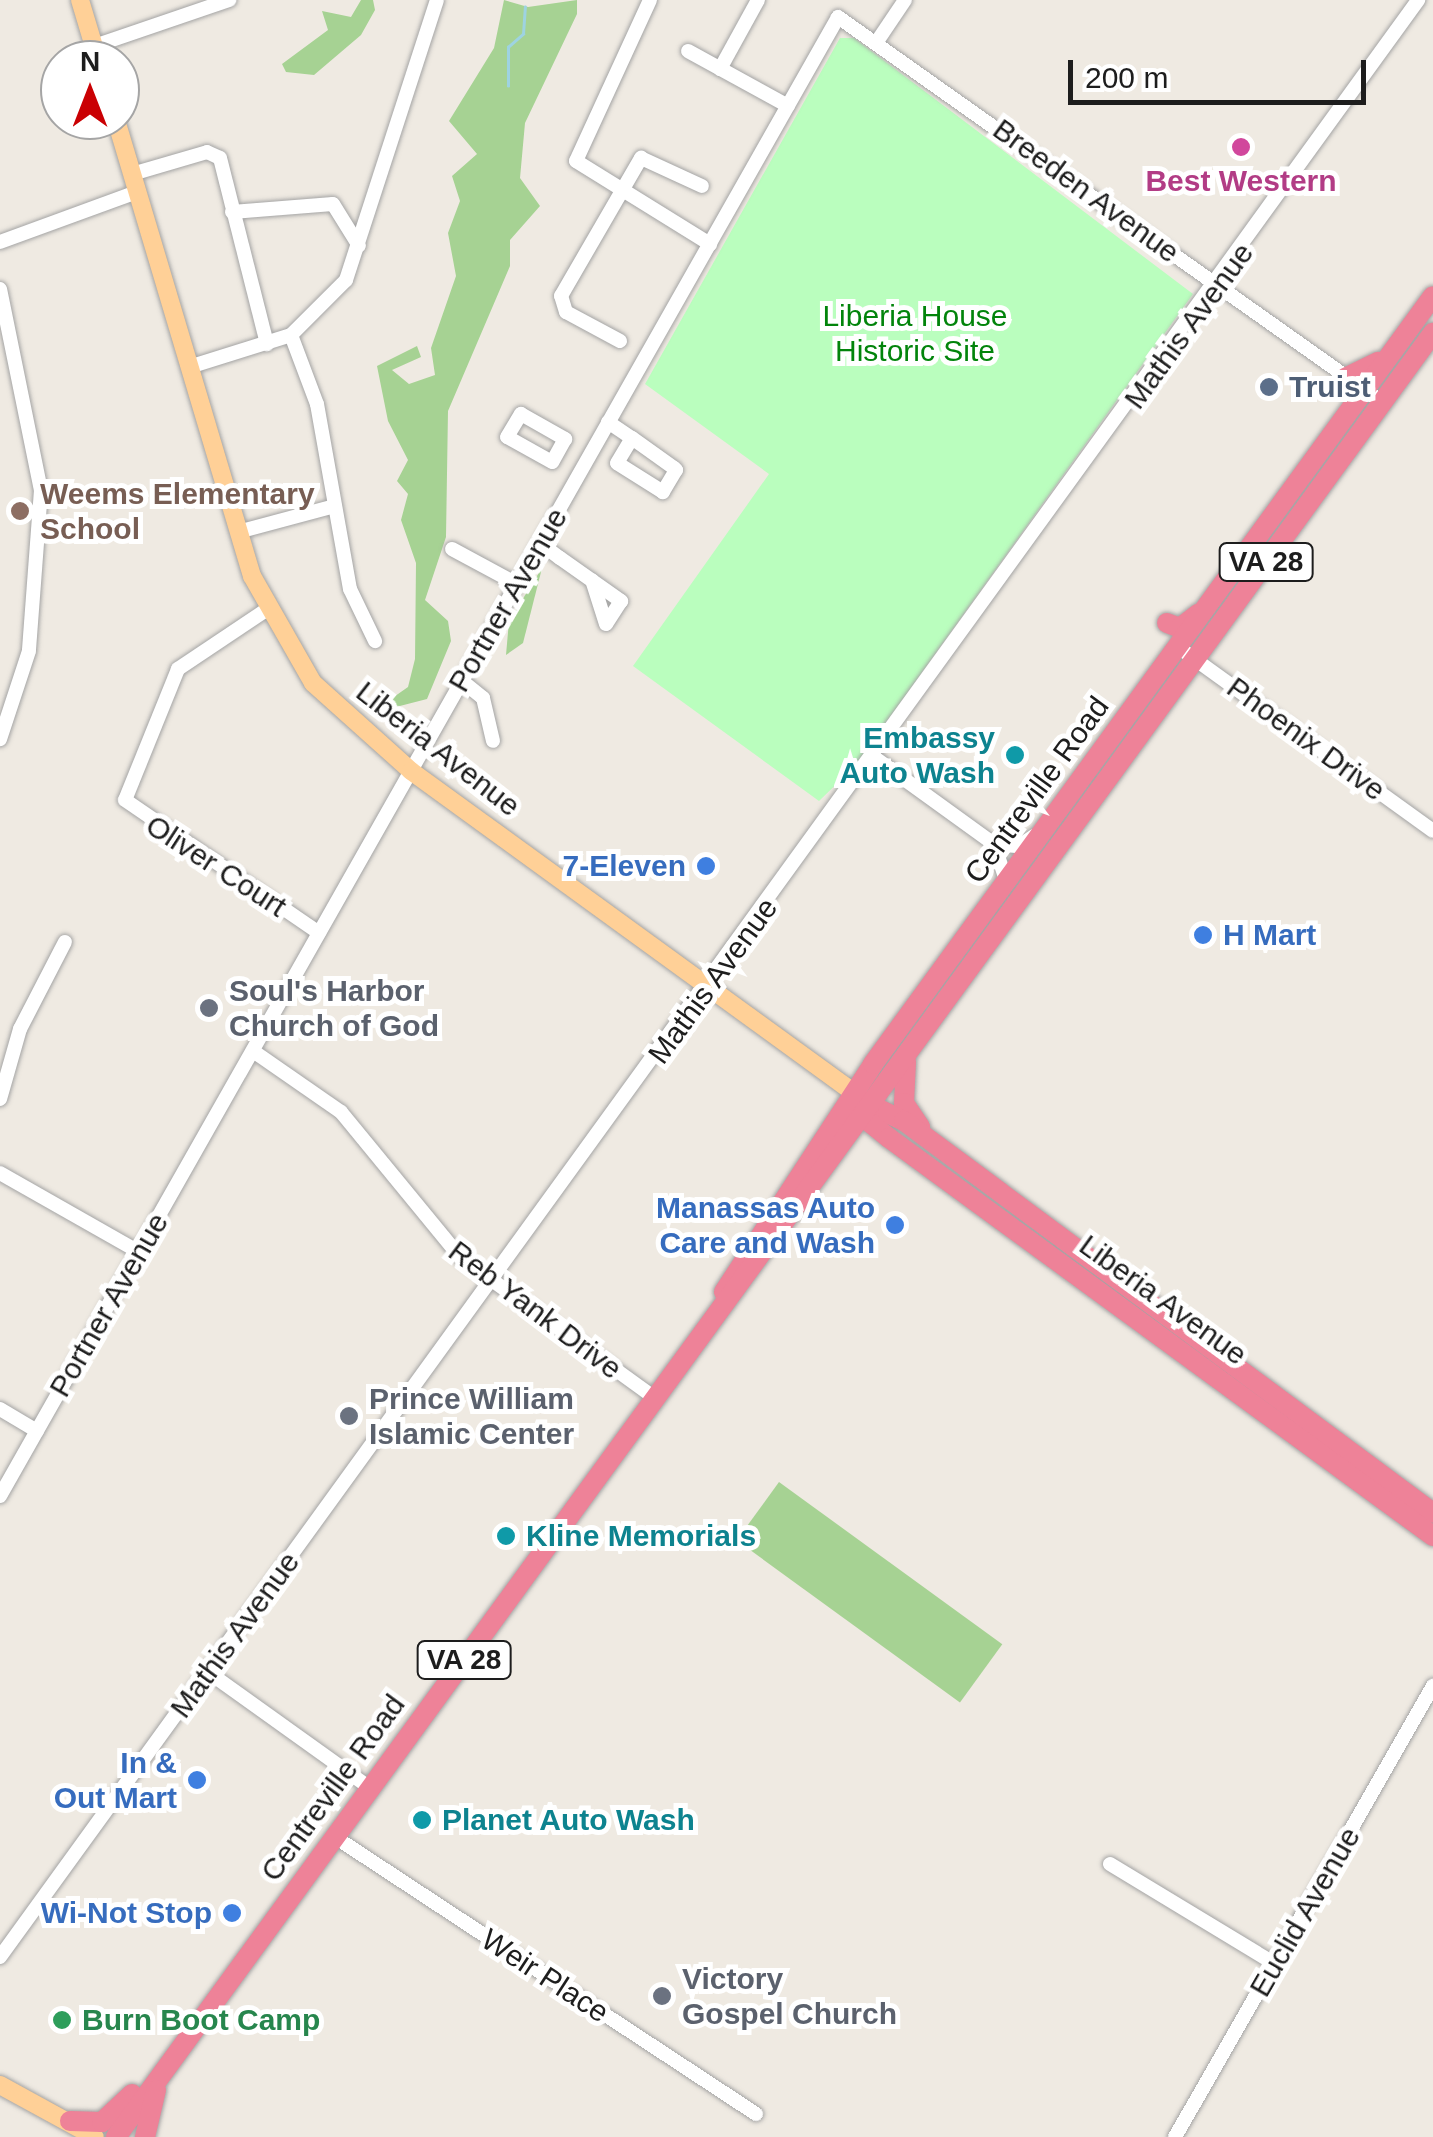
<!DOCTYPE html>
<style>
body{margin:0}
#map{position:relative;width:1433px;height:2137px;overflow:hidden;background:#efeae2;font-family:Arial,sans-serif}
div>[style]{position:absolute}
.forest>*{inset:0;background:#a6d293;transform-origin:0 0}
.park>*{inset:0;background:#bafebe}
.stream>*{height:2.5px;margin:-1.25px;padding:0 1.25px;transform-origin:1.25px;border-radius:1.25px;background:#9ed3e1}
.roads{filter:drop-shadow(0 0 2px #a4a4a4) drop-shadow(0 0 2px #a4a4a4)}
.minor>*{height:14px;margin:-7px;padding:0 7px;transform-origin:7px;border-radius:7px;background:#fff}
.major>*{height:18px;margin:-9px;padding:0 9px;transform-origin:9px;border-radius:9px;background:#ffd097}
.highway>*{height:20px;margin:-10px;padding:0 10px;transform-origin:10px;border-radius:10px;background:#ee8298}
.dots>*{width:28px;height:28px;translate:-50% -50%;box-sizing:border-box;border:5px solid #fff;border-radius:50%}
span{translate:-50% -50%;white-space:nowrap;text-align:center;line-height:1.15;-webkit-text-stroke:10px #fff;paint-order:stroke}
.shield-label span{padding:2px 8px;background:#fff;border:2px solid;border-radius:8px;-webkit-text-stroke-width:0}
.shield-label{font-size:28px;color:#1d1d1d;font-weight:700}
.hotel-label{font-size:30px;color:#b23c85;font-weight:700}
.street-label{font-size:30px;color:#1d1d1d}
.park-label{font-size:30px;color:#02840b}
.service-label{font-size:30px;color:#4e5e75;font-weight:700}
.left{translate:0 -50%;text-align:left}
.education-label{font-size:30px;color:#785e54;font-weight:700}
.culture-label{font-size:30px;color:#0d838f;font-weight:700}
.right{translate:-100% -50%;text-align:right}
.shop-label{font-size:30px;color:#366cbe;font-weight:700}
.worship-label{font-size:30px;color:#5b616d;font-weight:700}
.leisure-label{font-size:30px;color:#27864d;font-weight:700}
.north{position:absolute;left:40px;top:40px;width:100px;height:100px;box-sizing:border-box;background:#fff;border:2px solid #a5a5a5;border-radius:50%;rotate:0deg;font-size:28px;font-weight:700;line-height:40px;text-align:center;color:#1d1d1d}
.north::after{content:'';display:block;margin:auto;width:35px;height:45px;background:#ca0003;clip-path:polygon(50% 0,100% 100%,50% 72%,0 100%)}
.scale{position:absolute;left:1068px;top:60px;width:298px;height:45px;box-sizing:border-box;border:5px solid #1d1d1d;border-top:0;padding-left:12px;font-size:30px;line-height:35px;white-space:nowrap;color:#1d1d1d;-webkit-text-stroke:8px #fff;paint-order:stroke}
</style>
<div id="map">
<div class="forest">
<i style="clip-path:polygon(361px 0,373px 0,375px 10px,361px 35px,314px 75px,286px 72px,282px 64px,328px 30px,322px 11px,351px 17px)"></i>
<i style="clip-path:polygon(504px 0,528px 7px,577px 0,577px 14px,525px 123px,520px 178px,540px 206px,510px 240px,510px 266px,448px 411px,446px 537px,425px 600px,448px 621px,451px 641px,427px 699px,392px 708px,388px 701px,408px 687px,415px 659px,416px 563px,401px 520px,408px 494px,397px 481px,408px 460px,388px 421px,377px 366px,417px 346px,421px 357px,392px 370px,409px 384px,435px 375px,431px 348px,456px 276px,448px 233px,460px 201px,452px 176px,477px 154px,449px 121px,494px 48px)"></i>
<i style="clip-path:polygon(542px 568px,523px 643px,506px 655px,509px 621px)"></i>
<i style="left:779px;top:1482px;width:276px;height:72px;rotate:36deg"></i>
</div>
<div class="park">
<i style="clip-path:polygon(840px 38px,854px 38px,1193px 294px,854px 767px,819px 801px,633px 666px,769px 474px,645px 384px)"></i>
</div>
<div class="stream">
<i style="left:508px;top:86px;width:39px;rotate:-90deg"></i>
<i style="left:508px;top:47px;width:20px;rotate:-41deg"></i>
<i style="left:523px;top:34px;width:27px;rotate:-86deg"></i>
</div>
<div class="roads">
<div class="minor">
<i style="left:650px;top:0;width:177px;rotate:114.7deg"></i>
<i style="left:576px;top:161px;width:158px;rotate:31.8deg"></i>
<i style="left:878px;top:40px;width:48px;rotate:-56deg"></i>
<i style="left:94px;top:46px;width:143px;rotate:-18.8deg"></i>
<i style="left:688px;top:51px;width:114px;rotate:28.8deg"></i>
<i style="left:720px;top:69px;width:79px;rotate:-61.2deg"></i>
<i style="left:132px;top:174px;width:78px;rotate:-16.3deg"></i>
<i style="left:207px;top:152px;width:14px;rotate:25deg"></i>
<i style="left:220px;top:158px;width:192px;rotate:75.8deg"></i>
<i style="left:232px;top:212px;width:101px;rotate:-4.5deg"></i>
<i style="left:333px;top:204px;width:49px;rotate:58.2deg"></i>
<i style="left:0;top:242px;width:146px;rotate:-20.1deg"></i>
<i style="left:0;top:289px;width:205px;rotate:78.5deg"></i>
<i style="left:41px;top:490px;width:161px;rotate:94.3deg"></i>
<i style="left:29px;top:651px;width:93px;rotate:108.2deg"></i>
<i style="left:291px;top:335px;width:74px;rotate:69.4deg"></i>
<i style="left:317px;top:404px;width:188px;rotate:79.9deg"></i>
<i style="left:350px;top:589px;width:58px;rotate:64.3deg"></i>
<i style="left:620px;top:341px;width:61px;rotate:-151.8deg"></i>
<i style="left:566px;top:312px;width:17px;rotate:-107deg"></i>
<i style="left:561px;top:296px;width:160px;rotate:-59.9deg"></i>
<i style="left:641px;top:158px;width:67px;rotate:24.7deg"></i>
<i style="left:189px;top:367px;width:107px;rotate:-17.4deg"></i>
<i style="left:291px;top:335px;width:78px;rotate:-45deg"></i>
<i style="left:346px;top:280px;width:294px;rotate:-72deg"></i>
<i style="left:521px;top:414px;width:51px;rotate:29.6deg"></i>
<i style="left:565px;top:439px;width:26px;rotate:119deg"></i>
<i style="left:552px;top:462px;width:51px;rotate:-150.9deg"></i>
<i style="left:507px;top:437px;width:27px;rotate:-59deg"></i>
<i style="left:608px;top:422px;width:29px;rotate:34deg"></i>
<i style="left:632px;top:438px;width:52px;rotate:35.5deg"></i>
<i style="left:674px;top:468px;width:3px;rotate:45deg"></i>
<i style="left:676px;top:470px;width:26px;rotate:121deg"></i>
<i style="left:663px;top:492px;width:54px;rotate:-147.8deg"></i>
<i style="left:617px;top:463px;width:29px;rotate:-59deg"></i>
<i style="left:238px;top:532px;width:100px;rotate:-15deg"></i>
<i style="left:540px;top:543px;width:25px;rotate:37deg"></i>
<i style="left:560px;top:558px;width:75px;rotate:35.2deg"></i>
<i style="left:621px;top:601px;width:27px;rotate:123deg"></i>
<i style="left:606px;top:624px;width:46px;rotate:-107.7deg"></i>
<i style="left:452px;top:549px;width:74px;rotate:28.3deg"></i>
<i style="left:266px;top:610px;width:106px;rotate:146.2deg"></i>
<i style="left:178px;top:669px;width:141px;rotate:112deg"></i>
<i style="left:125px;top:800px;width:235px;rotate:34.4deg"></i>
<i style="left:1178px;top:647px;width:314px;rotate:35.8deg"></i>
<i style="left:462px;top:681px;width:27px;rotate:39deg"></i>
<i style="left:483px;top:698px;width:44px;rotate:76.9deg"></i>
<i style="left:875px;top:758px;width:147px;rotate:35.9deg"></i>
<i style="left:994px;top:844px;width:41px;rotate:71.6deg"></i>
<i style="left:994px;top:844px;width:25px;rotate:5deg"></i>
<i style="left:1019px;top:846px;width:18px;rotate:-34deg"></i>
<i style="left:253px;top:1051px;width:107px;rotate:34.7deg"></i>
<i style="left:341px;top:1112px;width:188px;rotate:50.6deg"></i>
<i style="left:460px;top:1257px;width:241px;rotate:35.9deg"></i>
<i style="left:0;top:1099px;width:73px;rotate:-74.1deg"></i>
<i style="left:20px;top:1029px;width:98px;rotate:-62.7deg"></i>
<i style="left:0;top:1173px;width:160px;rotate:29.6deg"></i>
<i style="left:0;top:1409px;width:43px;rotate:30.7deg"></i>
<i style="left:0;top:1496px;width:1700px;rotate:-60.46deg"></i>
<i style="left:838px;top:17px;width:666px;rotate:35.29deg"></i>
<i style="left:208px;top:1672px;width:199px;rotate:35.6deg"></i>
<i style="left:335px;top:1837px;width:504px;rotate:33.34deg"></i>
<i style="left:1110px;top:1864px;width:193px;rotate:31.2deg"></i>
<i style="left:0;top:1957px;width:2417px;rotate:-54.07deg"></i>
<i style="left:1175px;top:2137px;width:520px;rotate:-60.23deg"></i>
</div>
<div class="major">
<i style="left:80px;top:0;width:63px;rotate:73.3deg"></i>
<i style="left:116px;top:120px;width:476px;rotate:73.4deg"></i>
<i style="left:252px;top:576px;width:123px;rotate:60.3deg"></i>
<i style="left:313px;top:683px;width:132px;rotate:41.9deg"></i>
<i style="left:411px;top:771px;width:546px;rotate:35.99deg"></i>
<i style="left:0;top:2085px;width:108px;rotate:28.7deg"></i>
</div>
<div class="highway">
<i style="left:1345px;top:378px;width:37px;rotate:-26deg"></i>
<i style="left:1167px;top:623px;width:14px;rotate:21deg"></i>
<i style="left:1180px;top:628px;width:23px;rotate:-38deg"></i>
<i style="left:906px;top:1062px;width:41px;rotate:92.8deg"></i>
<i style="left:904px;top:1103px;width:29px;rotate:56deg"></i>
<i style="left:862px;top:1101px;width:47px;rotate:25.5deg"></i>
<i style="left:904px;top:1121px;width:658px;rotate:36.54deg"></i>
<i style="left:869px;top:1107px;width:14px;rotate:94deg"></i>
<i style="left:868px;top:1121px;width:27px;rotate:39deg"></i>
<i style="left:889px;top:1138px;width:674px;rotate:36.19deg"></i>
<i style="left:724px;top:1292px;width:272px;rotate:-56.8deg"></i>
<i style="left:873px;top:1064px;width:950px;rotate:-53.9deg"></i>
<i style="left:70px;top:2121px;width:32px;rotate:2deg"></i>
<i style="left:102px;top:2122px;width:41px;rotate:-43deg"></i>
<i style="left:116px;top:2137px;width:2234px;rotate:-53.87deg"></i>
<i style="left:145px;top:2137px;width:48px;rotate:-76.8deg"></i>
</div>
</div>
<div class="dots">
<i style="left:1241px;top:147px;background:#d1479c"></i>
<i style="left:1269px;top:387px;background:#5c6f8a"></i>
<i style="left:20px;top:511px;background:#8d6e63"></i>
<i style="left:1015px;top:755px;background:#0f9aa8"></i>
<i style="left:706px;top:866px;background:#3f7fe0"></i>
<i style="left:1203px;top:935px;background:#3f7fe0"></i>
<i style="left:209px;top:1008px;background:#6b7280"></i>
<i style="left:895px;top:1225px;background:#3f7fe0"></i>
<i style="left:349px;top:1416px;background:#6b7280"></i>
<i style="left:506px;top:1536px;background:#0f9aa8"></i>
<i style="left:197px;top:1780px;background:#3f7fe0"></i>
<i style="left:422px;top:1820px;background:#0f9aa8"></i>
<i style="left:232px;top:1913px;background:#3f7fe0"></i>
<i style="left:662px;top:1996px;background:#6b7280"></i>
<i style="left:62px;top:2020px;background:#2e9e5b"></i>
</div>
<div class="shield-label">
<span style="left:1266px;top:562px">VA 28</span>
<span style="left:464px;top:1660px">VA 28</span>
</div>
<div class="hotel-label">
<span style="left:1241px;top:181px">Best Western</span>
</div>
<div class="street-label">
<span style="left:1086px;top:191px;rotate:36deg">Breeden Avenue</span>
<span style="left:1189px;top:326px;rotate:-54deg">Mathis Avenue</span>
<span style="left:508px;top:600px;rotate:-60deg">Portner Avenue</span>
<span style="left:1306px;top:739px;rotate:36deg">Phoenix Drive</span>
<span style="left:438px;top:749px;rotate:38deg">Liberia Avenue</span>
<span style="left:1037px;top:790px;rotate:-54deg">Centreville Road</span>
<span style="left:216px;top:866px;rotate:33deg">Oliver Court</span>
<span style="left:713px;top:981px;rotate:-54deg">Mathis Avenue</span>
<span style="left:1163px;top:1300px;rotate:36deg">Liberia Avenue</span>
<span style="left:109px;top:1305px;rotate:-60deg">Portner Avenue</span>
<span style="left:535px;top:1310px;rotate:37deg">Reb Yank Drive</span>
<span style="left:235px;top:1635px;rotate:-54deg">Mathis Avenue</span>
<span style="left:333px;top:1788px;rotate:-54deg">Centreville Road</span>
<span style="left:1305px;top:1912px;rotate:-60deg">Euclid Avenue</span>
<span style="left:545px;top:1976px;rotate:33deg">Weir Place</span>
</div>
<div class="park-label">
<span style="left:915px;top:333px">Liberia House<br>Historic Site</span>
</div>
<div class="service-label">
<span class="left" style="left:1289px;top:387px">Truist</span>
</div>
<div class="education-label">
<span class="left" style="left:40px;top:511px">Weems Elementary<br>School</span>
</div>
<div class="culture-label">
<span class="right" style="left:995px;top:755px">Embassy<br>Auto Wash</span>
<span class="left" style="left:526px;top:1536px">Kline Memorials</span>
<span class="left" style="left:442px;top:1820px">Planet Auto Wash</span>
</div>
<div class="shop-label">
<span class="right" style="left:686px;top:866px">7-Eleven</span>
<span class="left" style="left:1223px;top:935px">H Mart</span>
<span class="right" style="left:875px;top:1225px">Manassas Auto<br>Care and Wash</span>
<span class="right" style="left:177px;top:1780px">In &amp;<br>Out Mart</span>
<span class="right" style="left:212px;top:1913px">Wi-Not Stop</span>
</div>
<div class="worship-label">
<span class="left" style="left:229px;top:1008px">Soul's Harbor<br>Church of God</span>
<span class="left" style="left:369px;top:1416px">Prince William<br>Islamic Center</span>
<span class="left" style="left:682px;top:1996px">Victory<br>Gospel Church</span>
</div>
<div class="leisure-label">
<span class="left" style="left:82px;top:2020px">Burn Boot Camp</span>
</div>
<div class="north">N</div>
<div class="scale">200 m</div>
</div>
